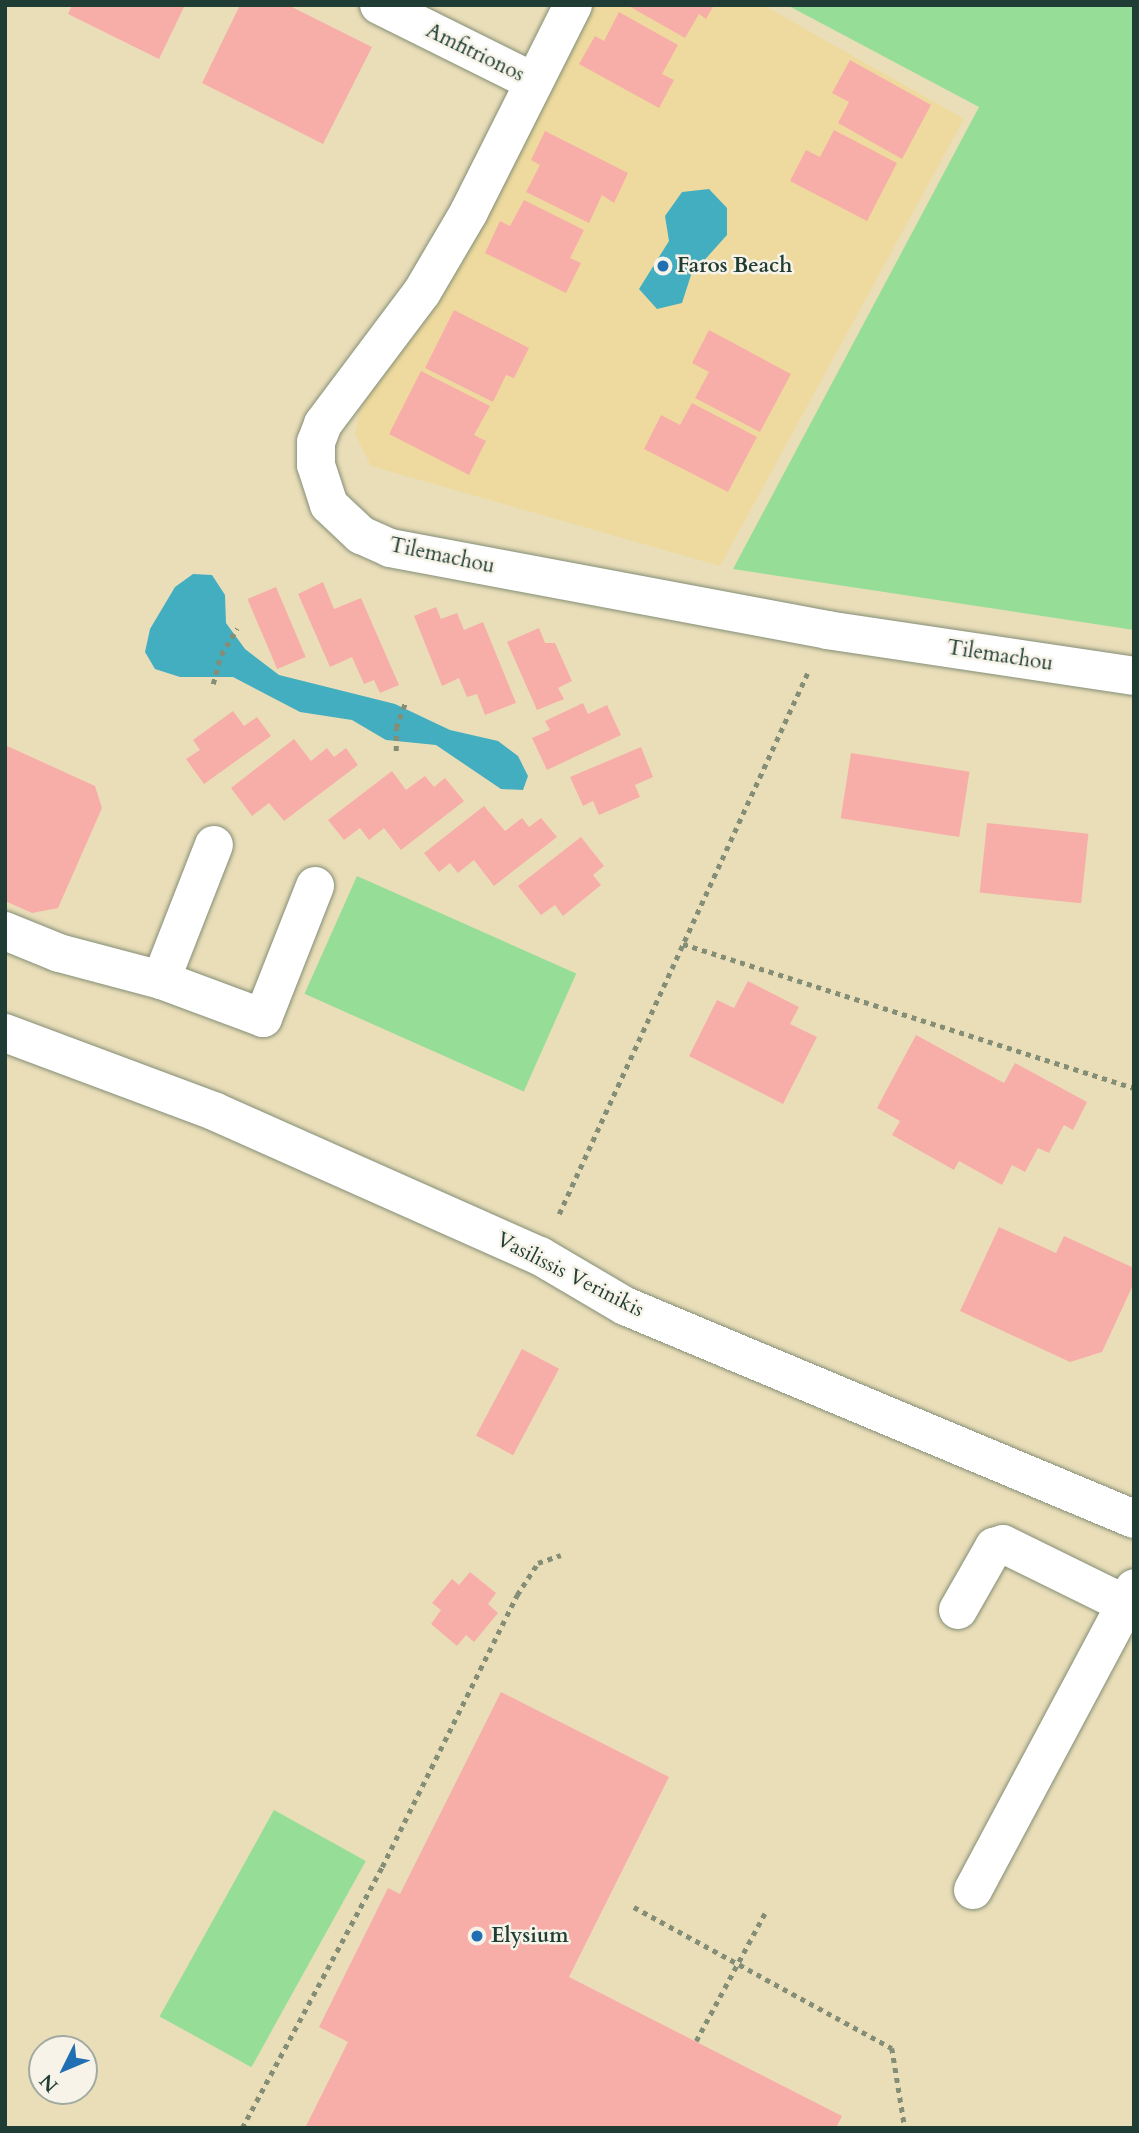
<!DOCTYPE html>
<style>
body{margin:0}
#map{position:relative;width:1139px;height:2133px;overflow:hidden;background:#eadeb9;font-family:Cardo,serif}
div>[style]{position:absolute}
.green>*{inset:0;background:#96dd97;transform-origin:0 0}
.sand>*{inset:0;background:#eeda9e}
.water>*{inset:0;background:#42aec0}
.building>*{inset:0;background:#f8aea8;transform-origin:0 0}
.path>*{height:4.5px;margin-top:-2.25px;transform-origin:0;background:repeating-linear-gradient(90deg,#848e76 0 5px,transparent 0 10px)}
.roads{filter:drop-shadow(0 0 2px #848e76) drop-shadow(0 0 2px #848e76)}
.minor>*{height:38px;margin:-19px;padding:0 19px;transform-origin:19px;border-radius:19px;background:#fff}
.dots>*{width:19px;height:19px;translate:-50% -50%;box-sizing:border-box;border:4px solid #f7f3e8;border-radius:50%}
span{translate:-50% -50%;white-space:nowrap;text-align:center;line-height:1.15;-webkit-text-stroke:5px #f7f3e8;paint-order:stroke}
.street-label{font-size:21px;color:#1f3d34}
.poi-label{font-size:21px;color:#1f3d34;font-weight:700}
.left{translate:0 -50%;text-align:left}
.frame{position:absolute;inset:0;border:7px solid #1f3d34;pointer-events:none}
.north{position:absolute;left:28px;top:2035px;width:70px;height:70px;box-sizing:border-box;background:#f7f3e8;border:2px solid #a1aaa0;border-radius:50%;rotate:227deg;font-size:19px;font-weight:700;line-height:28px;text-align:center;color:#1f3d34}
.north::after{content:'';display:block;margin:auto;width:24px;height:32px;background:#1f6fb2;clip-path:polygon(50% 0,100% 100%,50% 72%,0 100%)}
</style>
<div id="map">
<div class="green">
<i style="clip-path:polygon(787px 5px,1134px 5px,1134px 630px,733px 569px,979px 107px)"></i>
<i style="left:357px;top:876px;width:240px;height:129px;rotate:24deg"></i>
<i style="left:274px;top:1810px;width:105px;height:236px;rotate:29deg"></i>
</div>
<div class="sand">
<i style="clip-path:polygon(590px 5px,763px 5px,964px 119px,720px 566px,371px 466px,355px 434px,359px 412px)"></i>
</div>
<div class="water">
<i style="clip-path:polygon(709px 189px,727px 208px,727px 235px,691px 275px,682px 303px,657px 309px,639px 289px,669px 241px,665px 216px,682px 192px)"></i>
<i style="clip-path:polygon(193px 574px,212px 575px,225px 595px,226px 623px,245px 649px,279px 675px,395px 704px,450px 730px,498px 741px,518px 756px,528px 776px,523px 790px,501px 789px,436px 745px,386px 740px,352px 720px,300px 712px,233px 677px,180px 677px,155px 669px,145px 652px,150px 629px,175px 587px)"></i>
</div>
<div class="building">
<i style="clip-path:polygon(72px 5px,185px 5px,159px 59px,68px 14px)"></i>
<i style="clip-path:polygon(240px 5px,288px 5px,372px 47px,323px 144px,202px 83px)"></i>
<i style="clip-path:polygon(627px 5px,714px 5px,706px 19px,699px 14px,685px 38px)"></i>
<i style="clip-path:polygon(619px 12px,678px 45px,662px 74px,674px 80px,659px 108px,579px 64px,595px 36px,604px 41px)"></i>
<i style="clip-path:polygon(850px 60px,931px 105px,902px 159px,838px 123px,849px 102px,832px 93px)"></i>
<i style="clip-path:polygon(834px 130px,897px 163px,867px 221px,790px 181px,806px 150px,820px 157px)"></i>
<i style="clip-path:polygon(545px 131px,628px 173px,614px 203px,602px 195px,589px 223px,526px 192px,540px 165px,531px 160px)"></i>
<i style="clip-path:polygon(524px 200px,584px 230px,570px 258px,581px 263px,566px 293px,485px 253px,500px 221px,510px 226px)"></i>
<i style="clip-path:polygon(454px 310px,529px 348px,514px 378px,506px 375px,493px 402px,425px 368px)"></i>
<i style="clip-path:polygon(709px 330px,791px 374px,760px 432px,695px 398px,709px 372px,692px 363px)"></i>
<i style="clip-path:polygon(421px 371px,490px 406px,474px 435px,486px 441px,469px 475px,389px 434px)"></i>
<i style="clip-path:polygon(692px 403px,757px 437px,728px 492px,644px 449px,661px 415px,680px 425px)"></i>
<i style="clip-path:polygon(323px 582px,334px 609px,361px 598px,399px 685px,380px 693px,374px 680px,364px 684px,352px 657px,330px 667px,298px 594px)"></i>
<i style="left:276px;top:587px;width:76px;height:31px;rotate:67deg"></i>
<i style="clip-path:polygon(436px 607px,441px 619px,457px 613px,464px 630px,483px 622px,516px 703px,485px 715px,477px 694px,467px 697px,459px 678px,442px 686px,414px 616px)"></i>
<i style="clip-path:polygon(539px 628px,545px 643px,555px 643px,572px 681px,558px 688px,564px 699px,537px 710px,507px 642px)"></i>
<i style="clip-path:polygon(583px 703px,588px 714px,607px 705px,621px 735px,547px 770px,532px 738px,550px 730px,545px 721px)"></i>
<i style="clip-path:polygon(233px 711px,244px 726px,257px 717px,271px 736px,204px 784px,186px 759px,200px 750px,193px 740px)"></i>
<i style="clip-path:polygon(294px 739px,311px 761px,327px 748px,334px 757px,346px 748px,358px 765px,284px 821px,269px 803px,252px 816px,231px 788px)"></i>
<i style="clip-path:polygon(5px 745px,95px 786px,102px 808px,58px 908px,32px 913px,5px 901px)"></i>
<i style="clip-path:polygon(641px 747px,653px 777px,635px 785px,640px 797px,599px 815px,593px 801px,583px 806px,570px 777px)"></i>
<i style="left:851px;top:753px;width:120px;height:66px;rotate:9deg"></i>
<i style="clip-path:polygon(392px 771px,406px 790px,425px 776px,434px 787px,445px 778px,464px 801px,401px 850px,384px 828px,369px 840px,360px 828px,344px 840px,328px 820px)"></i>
<i style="clip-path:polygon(484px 806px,505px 831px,522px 818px,529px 827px,541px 818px,557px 837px,494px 886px,474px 860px,458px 873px,450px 863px,439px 872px,424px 853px)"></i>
<i style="left:987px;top:823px;width:102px;height:70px;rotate:6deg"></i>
<i style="clip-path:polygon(581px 837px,604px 866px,593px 875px,601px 885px,563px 916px,555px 905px,541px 915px,518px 886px)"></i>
<i style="clip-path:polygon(748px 981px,799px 1007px,790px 1024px,817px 1037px,783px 1104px,689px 1056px,717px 1000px,734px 1008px)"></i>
<i style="clip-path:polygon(916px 1035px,1004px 1083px,1015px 1063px,1087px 1102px,1073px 1130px,1064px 1125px,1049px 1153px,1038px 1148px,1025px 1172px,1012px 1165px,1002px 1185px,959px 1161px,954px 1170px,892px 1135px,900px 1121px,877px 1108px)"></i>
<i style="clip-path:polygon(999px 1227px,1056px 1253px,1064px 1236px,1134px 1268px,1134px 1283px,1102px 1352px,1070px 1362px,960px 1311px)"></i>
<i style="left:522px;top:1349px;width:42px;height:98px;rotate:28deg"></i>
<i style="clip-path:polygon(470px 1572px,496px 1593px,488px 1604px,498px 1613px,474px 1642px,466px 1635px,457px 1646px,431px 1624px,441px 1610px,432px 1603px,452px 1579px,459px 1585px)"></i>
<i style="clip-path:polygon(501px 1692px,669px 1777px,569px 1977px,842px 2116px,836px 2128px,305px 2128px,348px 2042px,319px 2027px,388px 1888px,400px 1894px)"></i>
</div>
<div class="path">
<i style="left:213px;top:684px;width:30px;rotate:-75deg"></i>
<i style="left:221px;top:655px;width:31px;rotate:-59deg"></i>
<i style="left:396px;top:751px;width:23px;rotate:-90deg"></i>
<i style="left:396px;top:728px;width:29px;rotate:-70deg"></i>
<i style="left:683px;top:944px;width:473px;rotate:17.7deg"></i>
<i style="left:559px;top:1214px;width:596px;rotate:-65.33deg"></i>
<i style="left:634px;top:1907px;width:294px;rotate:28.7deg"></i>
<i style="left:892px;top:2048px;width:81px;rotate:80.8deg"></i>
<i style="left:696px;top:2041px;width:145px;rotate:-61.7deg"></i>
<i style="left:242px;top:2128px;width:296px;rotate:-61.8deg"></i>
<i style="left:382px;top:1867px;width:304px;rotate:-63.6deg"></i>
<i style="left:517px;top:1595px;width:38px;rotate:-57deg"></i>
<i style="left:538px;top:1563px;width:24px;rotate:-19deg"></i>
</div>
<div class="roads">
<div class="minor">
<i style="left:379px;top:5px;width:173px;rotate:26.4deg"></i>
<i style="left:573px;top:5px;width:232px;rotate:116.7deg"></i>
<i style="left:469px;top:212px;width:93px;rotate:120.4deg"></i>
<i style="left:422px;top:292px;width:165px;rotate:126.9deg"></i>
<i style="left:323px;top:424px;width:19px;rotate:111deg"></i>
<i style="left:316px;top:442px;width:23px;rotate:90deg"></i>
<i style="left:316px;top:465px;width:42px;rotate:72deg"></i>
<i style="left:329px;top:505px;width:44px;rotate:43.2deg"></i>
<i style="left:361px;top:535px;width:32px;rotate:24deg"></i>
<i style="left:390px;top:548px;width:445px;rotate:10.6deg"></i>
<i style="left:827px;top:630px;width:310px;rotate:8.5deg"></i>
<i style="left:5px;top:931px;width:58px;rotate:22.2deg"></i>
<i style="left:59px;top:953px;width:106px;rotate:14.8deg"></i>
<i style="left:161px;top:980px;width:109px;rotate:20.4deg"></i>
<i style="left:263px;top:1018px;width:142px;rotate:-68.5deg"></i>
<i style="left:161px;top:980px;width:145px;rotate:-68.6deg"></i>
<i style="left:5px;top:1033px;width:225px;rotate:20.5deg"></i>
<i style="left:216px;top:1112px;width:355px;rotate:24deg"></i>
<i style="left:540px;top:1256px;width:99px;rotate:30.5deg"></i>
<i style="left:625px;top:1306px;width:552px;rotate:22.71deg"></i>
<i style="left:958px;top:1610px;width:73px;rotate:-60.3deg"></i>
<i style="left:994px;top:1547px;width:9px;rotate:-18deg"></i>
<i style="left:1003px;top:1544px;width:136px;rotate:26.2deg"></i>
<i style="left:973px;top:1890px;width:342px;rotate:-61.9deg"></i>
</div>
</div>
<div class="dots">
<i style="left:663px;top:266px;background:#1f6fb2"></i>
<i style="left:477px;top:1936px;background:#1f6fb2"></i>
</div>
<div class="street-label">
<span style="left:475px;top:53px;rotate:26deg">Amfitrionos</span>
<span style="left:442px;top:556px;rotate:12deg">Tilemachou</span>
<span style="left:1000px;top:656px;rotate:9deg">Tilemachou</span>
<span style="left:570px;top:1275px;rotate:27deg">Vasilissis Verinikis</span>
</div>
<div class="poi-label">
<span class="left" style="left:677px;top:266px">Faros Beach</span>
<span class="left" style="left:491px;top:1936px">Elysium</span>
</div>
<div class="frame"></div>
<div class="north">N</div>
</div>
